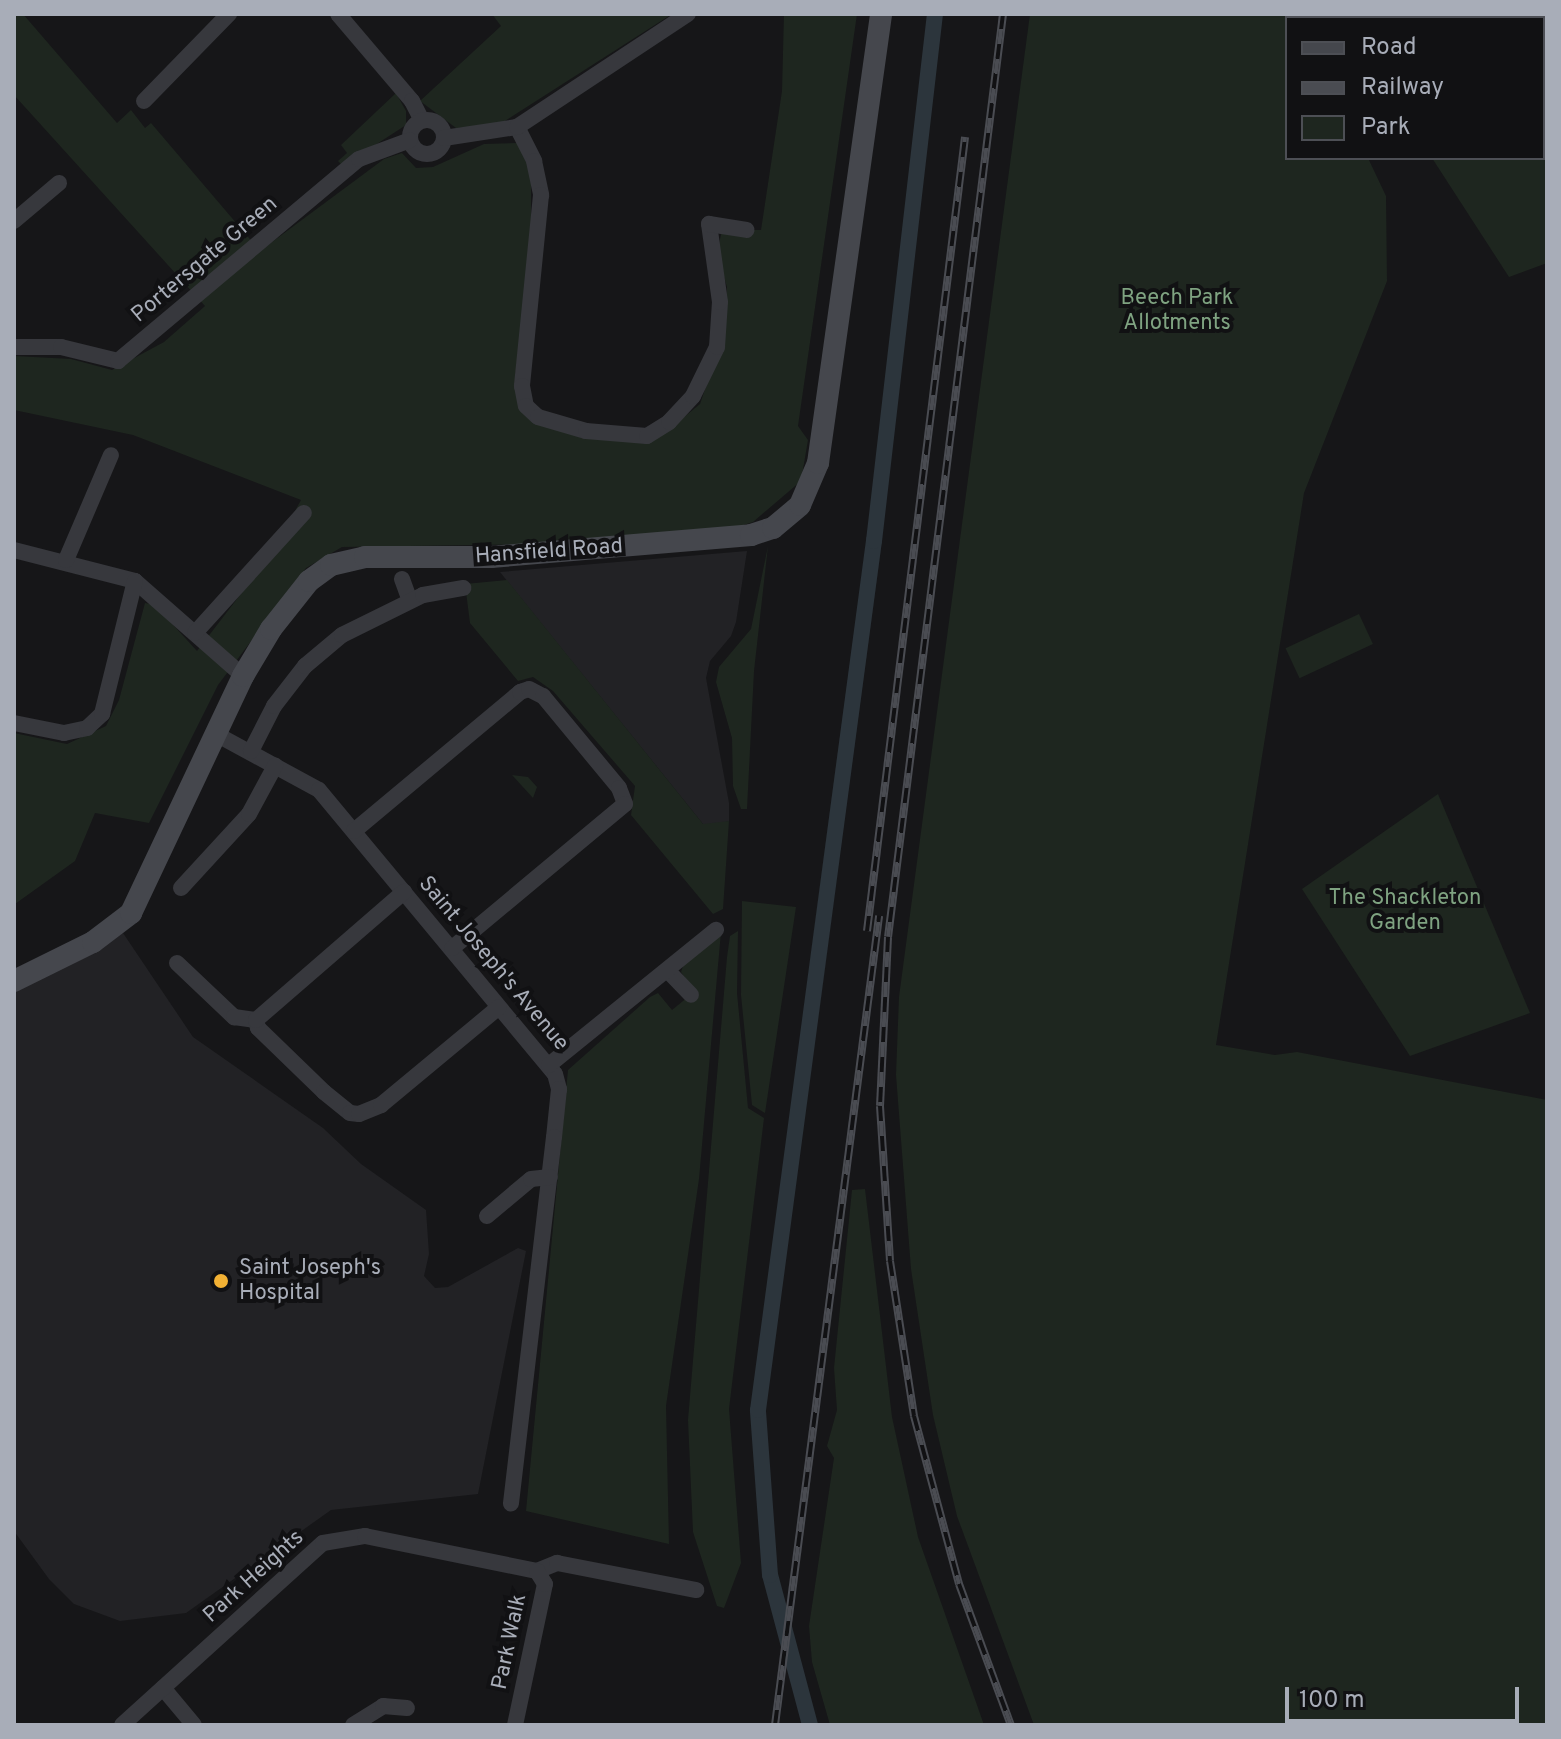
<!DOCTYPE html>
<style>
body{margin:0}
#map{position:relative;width:1561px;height:1739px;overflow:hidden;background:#161618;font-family:Overpass,sans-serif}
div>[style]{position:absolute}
.built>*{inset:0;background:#222225}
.green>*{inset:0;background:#1e261f;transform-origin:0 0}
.canal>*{height:16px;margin:-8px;padding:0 8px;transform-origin:8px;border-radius:8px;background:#2c353c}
.street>*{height:16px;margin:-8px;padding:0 8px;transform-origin:8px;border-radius:8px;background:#37383d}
.street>.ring{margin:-8px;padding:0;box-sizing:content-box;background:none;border:16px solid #37383d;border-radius:50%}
.secondary>*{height:22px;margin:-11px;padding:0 11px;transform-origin:11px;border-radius:11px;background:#45474d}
.rail>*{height:8px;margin-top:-4px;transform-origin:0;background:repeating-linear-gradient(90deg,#111113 0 15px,#4a4c52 0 30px);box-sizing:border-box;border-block:2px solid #4a4c52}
.dots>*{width:22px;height:22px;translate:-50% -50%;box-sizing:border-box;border:4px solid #111113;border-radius:50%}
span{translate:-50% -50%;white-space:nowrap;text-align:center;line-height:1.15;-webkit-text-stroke:8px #111113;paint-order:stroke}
.street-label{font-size:22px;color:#a8adb8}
.park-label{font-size:22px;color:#7fa381}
.poi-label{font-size:22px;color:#a8adb8}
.left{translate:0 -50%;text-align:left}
.frame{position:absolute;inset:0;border:16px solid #a8adb8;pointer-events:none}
.legend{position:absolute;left:1285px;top:16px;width:260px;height:144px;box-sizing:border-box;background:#111113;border:2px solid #4d4f55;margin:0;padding:10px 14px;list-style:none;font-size:24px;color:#a8adb8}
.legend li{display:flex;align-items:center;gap:16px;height:40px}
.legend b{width:40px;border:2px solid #4d4f55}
.scale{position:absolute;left:1285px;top:1687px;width:234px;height:36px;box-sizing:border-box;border:4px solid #a8adb8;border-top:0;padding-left:10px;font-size:24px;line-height:28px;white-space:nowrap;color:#a8adb8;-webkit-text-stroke:6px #111113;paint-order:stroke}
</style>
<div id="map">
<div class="built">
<i style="clip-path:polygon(747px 551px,736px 622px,731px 636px,710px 661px,706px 678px,729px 803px,729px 821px,712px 826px,703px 824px,500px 572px)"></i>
<i style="clip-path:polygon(123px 933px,193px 1037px,323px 1128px,361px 1164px,426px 1210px,429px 1254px,424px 1276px,435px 1288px,448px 1287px,518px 1248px,526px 1251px,478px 1494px,331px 1510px,186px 1613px,120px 1621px,74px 1604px,49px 1579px,14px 1531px,14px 991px)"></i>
</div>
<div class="green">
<i style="clip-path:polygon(14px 14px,23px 14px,117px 123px,131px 110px,145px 128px,151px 123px,260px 251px,384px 159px,402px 153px,416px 168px,433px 167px,484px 144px,517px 143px,531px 172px,531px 241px,515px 379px,519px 409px,533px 423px,567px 432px,667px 431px,700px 404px,724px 334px,727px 287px,717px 253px,722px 230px,761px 230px,782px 91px,784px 14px,857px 14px,798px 426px,808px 440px,801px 481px,753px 522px,728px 530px,537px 544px,342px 547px,306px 568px,218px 685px,149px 823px,95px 813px,75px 861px,15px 904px,14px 733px,67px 744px,106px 726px,119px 700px,145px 603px,155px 605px,197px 651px,270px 556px,301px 500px,133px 435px,14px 410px,14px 356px,71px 359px,112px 370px,164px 342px,205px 306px,14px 95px)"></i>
<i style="clip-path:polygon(492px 14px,672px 14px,497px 126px,456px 128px,420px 101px,501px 26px)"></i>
<i style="clip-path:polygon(1030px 14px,1302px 14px,1304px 18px,1287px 18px,1287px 158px,1368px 158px,1386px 196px,1387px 281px,1304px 493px,1216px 1045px,1275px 1055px,1297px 1052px,1547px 1100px,1547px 1725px,1034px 1725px,957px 1516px,933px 1415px,911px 1269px,896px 1075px,899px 997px)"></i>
<i style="clip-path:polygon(1316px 14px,1547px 14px,1547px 263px,1509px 277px,1432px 158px,1543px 158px,1543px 18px)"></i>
<i style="clip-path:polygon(396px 93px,406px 111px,406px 125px,343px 166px,338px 161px,347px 153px,341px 145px)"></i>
<i style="clip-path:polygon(768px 546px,754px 671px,747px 809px,741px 809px,733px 786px,732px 738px,716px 682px,719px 667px,751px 629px)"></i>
<i style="clip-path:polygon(507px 580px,703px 824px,729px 821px,723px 909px,713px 914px,631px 815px,635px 786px,553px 691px,533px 677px,518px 681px,470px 623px,465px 584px)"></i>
<i style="left:1359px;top:614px;width:33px;height:81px;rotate:65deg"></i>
<i style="clip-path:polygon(512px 775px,528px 777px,537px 787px,533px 798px)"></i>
<i style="clip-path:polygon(1438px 794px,1530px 1013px,1410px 1056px,1302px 889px)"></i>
<i style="clip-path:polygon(742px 901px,796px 907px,765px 1113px,752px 1105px,741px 995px)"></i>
<i style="clip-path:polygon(738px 931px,737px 993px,748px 1108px,764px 1118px,729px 1409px,741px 1563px,724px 1608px,717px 1606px,693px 1532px,688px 1420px,727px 957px,730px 936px)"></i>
<i style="clip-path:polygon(721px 932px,699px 1179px,666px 1406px,669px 1544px,526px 1511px,568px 1070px,650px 997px,658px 993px,672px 1010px,694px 992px,681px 972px,684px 963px)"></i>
<i style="clip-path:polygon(865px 1189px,892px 1417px,918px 1537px,984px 1725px,830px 1725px,812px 1662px,809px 1626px,834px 1458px,827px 1446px,837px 1410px,834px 1368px,852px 1190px)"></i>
</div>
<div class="canal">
<i style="left:810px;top:1725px;width:155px;rotate:-104.9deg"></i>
<i style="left:770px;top:1575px;width:165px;rotate:-94.2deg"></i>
<i style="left:758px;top:1410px;width:877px;rotate:-82.4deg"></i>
<i style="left:874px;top:541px;width:531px;rotate:-83.4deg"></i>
</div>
<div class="street">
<i style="left:338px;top:14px;width:114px;rotate:49.6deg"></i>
<i style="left:412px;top:101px;width:20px;rotate:63deg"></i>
<i style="left:144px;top:101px;width:122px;rotate:-45.7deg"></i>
<i class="ring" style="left:410px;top:120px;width:18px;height:18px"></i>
<i style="left:517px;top:127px;width:38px;rotate:63deg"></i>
<i style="left:534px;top:161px;width:35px;rotate:78deg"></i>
<i style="left:541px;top:195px;width:192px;rotate:95.7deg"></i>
<i style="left:522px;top:386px;width:20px;rotate:79deg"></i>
<i style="left:526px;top:406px;width:16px;rotate:43deg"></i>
<i style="left:538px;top:417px;width:50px;rotate:16.3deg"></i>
<i style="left:586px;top:431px;width:61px;rotate:4.7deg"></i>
<i style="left:647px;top:436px;width:26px;rotate:-32deg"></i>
<i style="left:669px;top:422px;width:35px;rotate:-47deg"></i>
<i style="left:693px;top:396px;width:55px;rotate:-63.9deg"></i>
<i style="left:717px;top:347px;width:45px;rotate:-86.2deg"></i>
<i style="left:720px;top:302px;width:79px;rotate:-98deg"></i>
<i style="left:709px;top:224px;width:38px;rotate:9deg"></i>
<i style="left:444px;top:138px;width:74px;rotate:-8.6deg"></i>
<i style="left:517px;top:127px;width:205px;rotate:-33.5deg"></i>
<i style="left:14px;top:221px;width:59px;rotate:-40.2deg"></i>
<i style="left:14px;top:347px;width:47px"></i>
<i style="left:61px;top:347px;width:59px;rotate:13.8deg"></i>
<i style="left:118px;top:361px;width:314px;rotate:-40deg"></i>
<i style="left:359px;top:159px;width:54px;rotate:-20.4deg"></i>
<i style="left:14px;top:550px;width:125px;rotate:14.4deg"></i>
<i style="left:135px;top:581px;width:144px;rotate:41.3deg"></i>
<i style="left:66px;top:560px;width:114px;rotate:-66.8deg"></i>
<i style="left:402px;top:579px;width:23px;rotate:70deg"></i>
<i style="left:195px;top:633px;width:162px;rotate:-47.8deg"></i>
<i style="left:14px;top:723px;width:51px;rotate:11.3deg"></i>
<i style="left:64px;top:733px;width:24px;rotate:-12deg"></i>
<i style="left:87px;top:728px;width:21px;rotate:-43deg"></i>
<i style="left:102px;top:714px;width:137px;rotate:-76.1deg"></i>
<i style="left:214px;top:733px;width:119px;rotate:28.5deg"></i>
<i style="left:319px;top:790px;width:369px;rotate:50.3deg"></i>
<i style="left:555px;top:1074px;width:16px;rotate:75deg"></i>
<i style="left:559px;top:1089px;width:48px;rotate:95.9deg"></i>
<i style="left:554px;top:1137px;width:369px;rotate:96.7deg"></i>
<i style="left:251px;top:751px;width:51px;rotate:-62.9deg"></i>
<i style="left:274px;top:706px;width:51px;rotate:-52.2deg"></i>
<i style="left:305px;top:666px;width:48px;rotate:-40deg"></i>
<i style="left:342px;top:635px;width:90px;rotate:-26.3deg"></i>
<i style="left:423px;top:595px;width:41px;rotate:-9.9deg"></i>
<i style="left:354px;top:831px;width:217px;rotate:-39.9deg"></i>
<i style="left:520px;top:692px;width:9px;rotate:-18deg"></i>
<i style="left:529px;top:689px;width:16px;rotate:27deg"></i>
<i style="left:543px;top:696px;width:119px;rotate:50.4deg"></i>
<i style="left:619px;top:788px;width:17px;rotate:69deg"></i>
<i style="left:625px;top:804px;width:225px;rotate:140.2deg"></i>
<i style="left:181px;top:888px;width:100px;rotate:-47.4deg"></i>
<i style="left:249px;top:814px;width:55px;rotate:-61.6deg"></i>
<i style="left:177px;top:963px;width:79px;rotate:43.5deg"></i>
<i style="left:234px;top:1017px;width:22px;rotate:8deg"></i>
<i style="left:668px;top:971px;width:33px;rotate:46deg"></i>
<i style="left:256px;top:1020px;width:8px;rotate:76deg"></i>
<i style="left:258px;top:1028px;width:92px;rotate:44.1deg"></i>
<i style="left:324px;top:1092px;width:33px;rotate:39deg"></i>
<i style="left:350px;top:1113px;width:9px;rotate:6deg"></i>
<i style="left:359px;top:1114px;width:24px;rotate:-22deg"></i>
<i style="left:381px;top:1105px;width:153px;rotate:-39.7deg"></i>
<i style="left:256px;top:1020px;width:196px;rotate:-40.9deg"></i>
<i style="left:549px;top:1065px;width:215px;rotate:-39deg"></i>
<i style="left:487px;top:1216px;width:57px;rotate:-40.1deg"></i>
<i style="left:531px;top:1179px;width:19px;rotate:-6deg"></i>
<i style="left:537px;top:1571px;width:22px;rotate:-22deg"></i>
<i style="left:557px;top:1563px;width:142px;rotate:11deg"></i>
<i style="left:163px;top:1688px;width:48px;rotate:50deg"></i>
<i style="left:122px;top:1725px;width:271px;rotate:-42.2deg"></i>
<i style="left:323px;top:1543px;width:43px;rotate:-9.5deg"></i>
<i style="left:365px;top:1536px;width:176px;rotate:11.5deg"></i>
<i style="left:353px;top:1725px;width:36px;rotate:-32deg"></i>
<i style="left:383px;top:1706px;width:24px;rotate:5deg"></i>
<i style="left:515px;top:1725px;width:144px;rotate:-78deg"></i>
<i style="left:545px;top:1584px;width:15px;rotate:-122deg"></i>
</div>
<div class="secondary">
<i style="left:14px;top:981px;width:88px;rotate:-26.3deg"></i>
<i style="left:93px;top:942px;width:48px;rotate:-37.3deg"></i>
<i style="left:131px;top:913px;width:262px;rotate:-64.7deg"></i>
<i style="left:243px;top:676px;width:55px;rotate:-59.2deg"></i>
<i style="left:271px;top:629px;width:61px;rotate:-51.6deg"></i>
<i style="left:309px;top:581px;width:27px;rotate:-36deg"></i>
<i style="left:331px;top:565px;width:35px;rotate:-13deg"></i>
<i style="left:365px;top:557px;width:126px"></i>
<i style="left:491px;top:557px;width:261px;rotate:-4.8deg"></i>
<i style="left:751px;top:535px;width:23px;rotate:-18deg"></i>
<i style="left:773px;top:528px;width:35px;rotate:-40deg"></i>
<i style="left:800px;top:505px;width:46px;rotate:-66.8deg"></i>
<i style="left:818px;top:463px;width:453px;rotate:-82deg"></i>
</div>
<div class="rail">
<i style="left:1003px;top:14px;width:930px;rotate:97.1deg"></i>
<i style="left:888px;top:937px;width:169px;rotate:92.7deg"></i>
<i style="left:880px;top:1106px;width:155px;rotate:86.3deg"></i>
<i style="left:890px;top:1261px;width:157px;rotate:81.2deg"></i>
<i style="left:914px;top:1416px;width:174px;rotate:75deg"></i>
<i style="left:959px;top:1584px;width:150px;rotate:69.8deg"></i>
<i style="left:867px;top:931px;width:800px;rotate:-82.96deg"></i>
<i style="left:775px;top:1725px;width:816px;rotate:-82.67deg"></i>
</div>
<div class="dots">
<i style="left:221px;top:1281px;background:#f2b134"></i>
</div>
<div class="street-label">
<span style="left:205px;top:260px;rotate:-40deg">Portersgate Green</span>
<span style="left:549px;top:552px;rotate:-4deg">Hansfield Road</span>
<span style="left:493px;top:964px;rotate:50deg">Saint Joseph's Avenue</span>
<span style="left:254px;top:1577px;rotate:-42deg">Park Heights</span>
<span style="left:510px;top:1642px;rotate:-78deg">Park Walk</span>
</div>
<div class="park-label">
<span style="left:1177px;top:311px">Beech Park<br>Allotments</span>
<span style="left:1405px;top:911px">The Shackleton<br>Garden</span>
</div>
<div class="poi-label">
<span class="left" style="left:239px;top:1281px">Saint Joseph's<br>Hospital</span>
</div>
<div class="frame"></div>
<ul class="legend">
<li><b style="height:10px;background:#45474d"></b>Road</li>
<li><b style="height:10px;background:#4a4c52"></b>Railway</li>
<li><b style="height:22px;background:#1e261f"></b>Park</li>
</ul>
<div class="scale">100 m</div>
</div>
